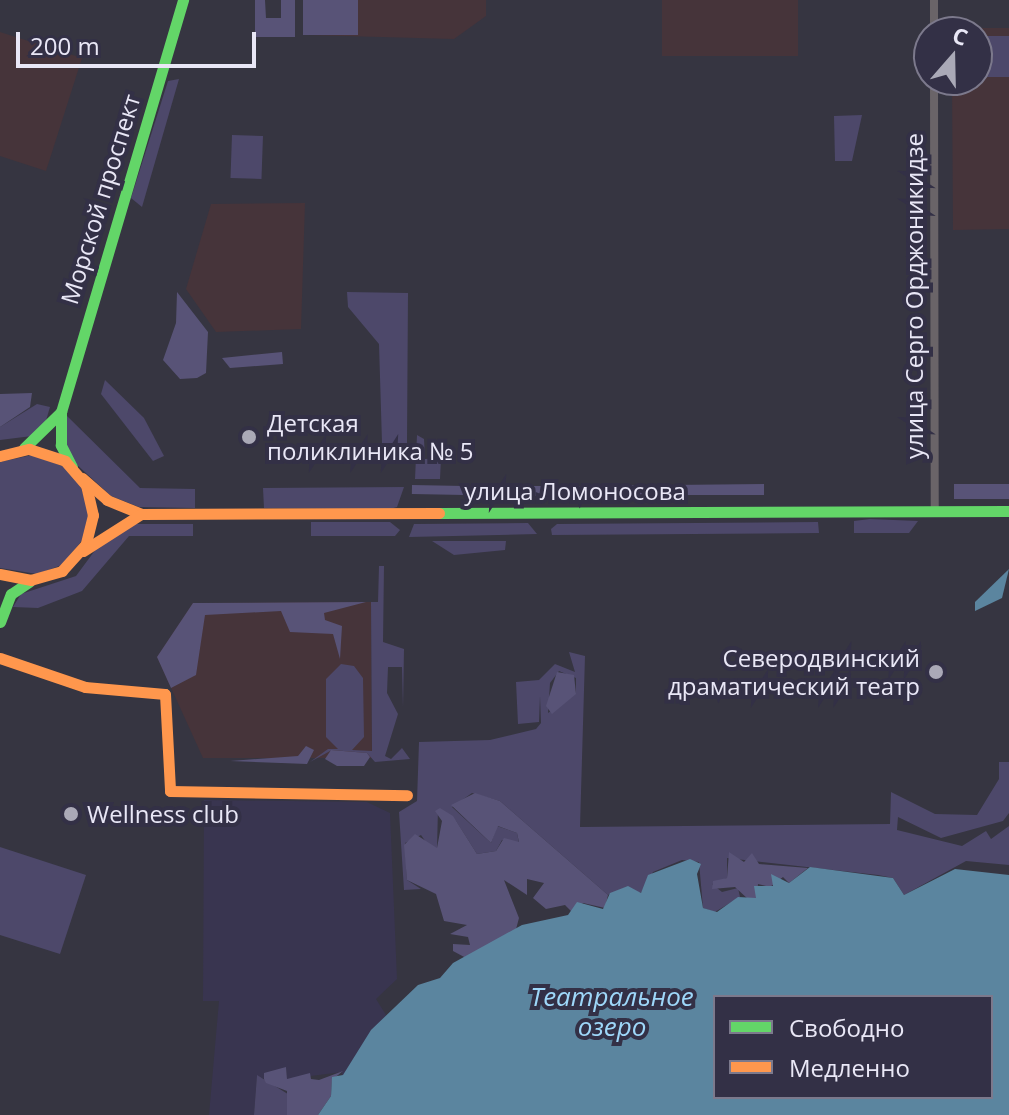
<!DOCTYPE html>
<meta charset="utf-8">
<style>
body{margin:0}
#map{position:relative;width:1009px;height:1115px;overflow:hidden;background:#363541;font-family:"Open Sans",sans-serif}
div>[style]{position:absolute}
.built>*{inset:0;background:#393550}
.education>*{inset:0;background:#46343a;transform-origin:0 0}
.green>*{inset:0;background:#4d486a;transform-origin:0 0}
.forest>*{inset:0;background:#585377;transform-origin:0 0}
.water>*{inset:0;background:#5b859f}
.street>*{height:8px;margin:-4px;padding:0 4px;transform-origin:4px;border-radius:4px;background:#6a6468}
.fast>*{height:11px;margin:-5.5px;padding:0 5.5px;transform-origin:5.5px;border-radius:5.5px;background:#63d668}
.slow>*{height:11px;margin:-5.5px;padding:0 5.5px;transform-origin:5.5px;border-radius:5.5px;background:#ff974d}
.dots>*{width:22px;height:22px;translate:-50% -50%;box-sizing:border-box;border:4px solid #333046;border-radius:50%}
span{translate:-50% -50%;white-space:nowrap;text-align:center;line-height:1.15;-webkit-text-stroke:8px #333046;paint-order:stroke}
.street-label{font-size:24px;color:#e9e7f6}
.poi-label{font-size:24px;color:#e9e7f6}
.left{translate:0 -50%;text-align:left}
.right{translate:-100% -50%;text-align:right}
.water-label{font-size:26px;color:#9ed7f9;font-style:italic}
.legend{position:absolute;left:713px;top:995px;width:280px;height:104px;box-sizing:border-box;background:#333046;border:2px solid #7c798c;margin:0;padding:10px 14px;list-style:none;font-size:24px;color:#e9e7f6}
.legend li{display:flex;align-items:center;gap:16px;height:40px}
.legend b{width:40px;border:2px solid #7c798c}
.north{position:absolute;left:913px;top:16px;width:80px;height:80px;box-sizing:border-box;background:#333046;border:2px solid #7c798c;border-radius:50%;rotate:20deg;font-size:22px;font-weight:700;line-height:32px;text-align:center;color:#e9e7f6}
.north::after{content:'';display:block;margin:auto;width:28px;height:36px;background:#aaa9b7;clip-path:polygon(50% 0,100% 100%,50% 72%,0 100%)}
.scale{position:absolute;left:16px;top:32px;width:240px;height:36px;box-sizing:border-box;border:4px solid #e9e7f6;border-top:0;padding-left:10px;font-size:24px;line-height:28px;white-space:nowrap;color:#e9e7f6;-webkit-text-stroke:6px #333046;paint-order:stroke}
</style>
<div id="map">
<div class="built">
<i style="clip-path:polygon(204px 800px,367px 802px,390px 813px,397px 979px,376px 999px,386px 1015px,342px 1081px,342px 1072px,287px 1079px,286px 1067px,265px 1079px,257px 1076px,254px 1115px,209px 1115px,219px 1001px,203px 1001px)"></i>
</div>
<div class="education">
<i style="clip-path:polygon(310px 0,486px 0,486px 16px,454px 39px,308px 35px)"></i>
<i style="left:662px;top:0;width:136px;height:56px"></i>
<i style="clip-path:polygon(952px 28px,1009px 28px,1009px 229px,953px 230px,952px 80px,977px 80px,977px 32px)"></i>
<i style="clip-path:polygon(0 32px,82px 58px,46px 171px,0 156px)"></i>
<i style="clip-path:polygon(305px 203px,301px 329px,216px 332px,186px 289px,211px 204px)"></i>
<i style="clip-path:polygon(371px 602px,372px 758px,203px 758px,157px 657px,193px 603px)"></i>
</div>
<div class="green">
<i style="left:983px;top:36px;width:26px;height:41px"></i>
<i style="clip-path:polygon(179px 79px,142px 207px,131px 198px,168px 81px)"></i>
<i style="clip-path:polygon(862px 115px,852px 161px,835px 161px,834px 116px)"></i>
<i style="left:232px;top:135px;width:31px;height:43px;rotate:2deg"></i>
<i style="clip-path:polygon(347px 292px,408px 293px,407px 443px,382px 443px,379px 344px,348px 307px)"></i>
<i style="clip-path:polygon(105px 380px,144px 418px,164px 456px,153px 461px,101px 394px)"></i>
<i style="clip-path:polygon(37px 404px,50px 407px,45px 424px,32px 436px,0 440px,0 427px)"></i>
<i style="clip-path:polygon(64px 413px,140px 488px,195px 489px,195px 508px,139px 507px,111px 496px,75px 463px,65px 445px)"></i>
<i style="clip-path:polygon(417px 435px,424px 439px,425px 459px,441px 458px,440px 479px,415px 479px)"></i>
<i style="clip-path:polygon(32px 455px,65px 467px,80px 484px,89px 512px,84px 538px,62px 565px,37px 574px,0 568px,0 462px)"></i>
<i style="clip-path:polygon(404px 487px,397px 507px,390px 509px,264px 508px,263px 488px)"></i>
<i style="clip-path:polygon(854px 521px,870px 519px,918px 521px,909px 533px,854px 533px)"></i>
<i style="clip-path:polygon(311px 522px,390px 522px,400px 530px,395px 536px,311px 536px)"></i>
<i style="clip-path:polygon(818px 522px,819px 533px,552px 535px,551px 529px,557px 524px)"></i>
<i style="clip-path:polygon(528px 523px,537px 534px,409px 537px,414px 524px)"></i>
<i style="clip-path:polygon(134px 524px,193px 524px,193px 536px,129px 536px,82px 591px,38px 608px,13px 607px,21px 594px,76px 576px,96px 549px)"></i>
<i style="clip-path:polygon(432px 541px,506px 541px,505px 550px,454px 555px)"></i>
<i style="clip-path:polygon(379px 566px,384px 566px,383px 642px,404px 649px,403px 708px,402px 667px,388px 667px,387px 693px,398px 714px,385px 756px,391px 759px,402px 748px,410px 759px,375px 762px,367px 753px,332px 750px,310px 762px,328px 749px,338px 749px,326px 737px,326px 679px,341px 664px,354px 666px,363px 678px,364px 737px,352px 750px,372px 751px,371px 602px,378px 602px)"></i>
<i style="clip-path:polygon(evenodd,569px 652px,585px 656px,580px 827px,890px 824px,891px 792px,935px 814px,977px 815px,999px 779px,999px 762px,1009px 762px,1009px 813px,1003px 821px,941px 838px,898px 817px,897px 830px,962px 846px,986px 831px,991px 839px,1009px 826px,1009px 865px,966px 861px,904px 895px,893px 878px,878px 875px,727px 858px,727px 878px,712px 884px,722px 892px,738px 888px,740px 897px,715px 912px,703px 908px,699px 862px,682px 860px,653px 872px,641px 893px,624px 888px,608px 895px,500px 801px,472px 793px,452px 807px,491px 843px,497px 826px,517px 833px,519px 843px,502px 840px,496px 851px,477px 854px,456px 821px,438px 809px,437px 848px,430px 848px,421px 835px,405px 843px,407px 880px,421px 889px,404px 890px,399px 812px,417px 801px,419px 742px,490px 740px,536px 729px,541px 723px,540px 696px,539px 722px,518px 724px,516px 682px,539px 680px,555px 664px,575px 672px,569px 652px,559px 671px,576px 678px,576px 693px,548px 713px,550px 683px,559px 671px)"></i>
<i style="clip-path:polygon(0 847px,86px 875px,60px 954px,0 935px)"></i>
<i style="clip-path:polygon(257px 1075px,304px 1104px,298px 1115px,254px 1115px)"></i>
</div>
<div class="forest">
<i style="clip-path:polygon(255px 0,265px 0,266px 18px,281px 18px,281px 0,295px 0,295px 37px,255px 37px)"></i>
<i style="left:303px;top:0;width:55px;height:35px"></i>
<i style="clip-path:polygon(177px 292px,208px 332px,206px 373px,197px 378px,180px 379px,163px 360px,176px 323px)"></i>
<i style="clip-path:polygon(282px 352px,283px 364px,230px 368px,222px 358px)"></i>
<i style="clip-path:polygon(32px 393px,30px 407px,0 427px,0 394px)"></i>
<i style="clip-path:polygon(764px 484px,764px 495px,578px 495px,577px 486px)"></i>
<i style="left:1009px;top:484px;width:15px;height:55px;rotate:90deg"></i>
<i style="left:412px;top:485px;width:66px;height:9px;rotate:1deg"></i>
<i style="left:484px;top:486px;width:87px;height:10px"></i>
<i style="clip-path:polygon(366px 602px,324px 613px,325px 620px,342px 626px,340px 659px,333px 634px,290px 632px,281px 611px,205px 615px,196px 675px,171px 688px,157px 657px,193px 603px)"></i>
<i style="clip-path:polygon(557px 672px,574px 675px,576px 694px,552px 714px,546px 706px)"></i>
<i style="clip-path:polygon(306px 746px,314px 750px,307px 764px,230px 761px,298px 756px)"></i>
<i style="clip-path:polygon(331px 750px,367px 753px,370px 757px,364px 766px,337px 766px,325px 759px)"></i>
<i style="clip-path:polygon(475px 793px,500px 801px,608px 895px,605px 908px,583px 903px,572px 912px,565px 905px,546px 909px,533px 898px,544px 883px,527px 879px,527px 895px,504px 880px,519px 918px,515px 933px,466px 958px,453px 951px,453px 944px,470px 945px,468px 937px,450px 934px,467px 925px,444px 921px,436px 894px,407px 880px,404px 845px,415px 834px,437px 848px,442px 821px,435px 811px,440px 808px,453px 816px,477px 854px,496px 851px,504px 838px,519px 842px,517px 833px,498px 826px,491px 843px,451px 805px)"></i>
<i style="clip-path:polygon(729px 852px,744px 862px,752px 853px,759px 864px,808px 868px,789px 883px,783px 877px,770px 887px,758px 884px,757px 898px,749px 900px,735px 887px,712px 889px,713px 881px,727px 878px)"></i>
<i style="clip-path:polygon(286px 1067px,287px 1079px,310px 1073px,311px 1079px,319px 1080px,343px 1071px,332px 1080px,331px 1096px,318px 1115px,287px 1115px,287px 1091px,266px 1083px,264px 1079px,264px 1073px)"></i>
</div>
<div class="water">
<i style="clip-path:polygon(1009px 569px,1002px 598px,975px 611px,975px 602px)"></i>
<i style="clip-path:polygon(evenodd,690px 859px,701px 864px,697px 874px,703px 908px,717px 912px,738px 897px,756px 898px,754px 886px,773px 886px,771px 874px,789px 883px,810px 867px,893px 878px,904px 895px,955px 869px,1009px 875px,1009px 1115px,318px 1115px,331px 1096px,332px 1077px,343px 1075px,371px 1030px,418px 985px,440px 978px,453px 963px,522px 925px,568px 915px,577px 902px,603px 909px,610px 893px,628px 886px,641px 893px,648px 875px,690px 859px,715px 997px,991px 997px,991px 1097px,715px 1097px,715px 997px)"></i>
</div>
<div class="street">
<i style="left:934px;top:0;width:32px;rotate:90deg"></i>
<i style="left:934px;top:80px;width:432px;rotate:89.9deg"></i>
</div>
<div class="fast">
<i style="left:24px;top:448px;width:52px;rotate:-44.2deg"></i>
<i style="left:72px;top:467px;width:25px;rotate:-117deg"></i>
<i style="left:61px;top:445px;width:33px;rotate:-90deg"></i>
<i style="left:61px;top:412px;width:430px;rotate:-73.5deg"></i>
<i style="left:439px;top:513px;width:570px;rotate:-0.2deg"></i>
<i style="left:0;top:622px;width:30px;rotate:-69deg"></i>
<i style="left:11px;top:594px;width:22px;rotate:-34deg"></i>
</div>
<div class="slow">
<i style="left:0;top:456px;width:30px;rotate:-14deg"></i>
<i style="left:29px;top:449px;width:38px;rotate:18deg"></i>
<i style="left:65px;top:461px;width:32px;rotate:49deg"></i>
<i style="left:86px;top:485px;width:31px;rotate:77deg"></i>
<i style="left:93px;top:515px;width:30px;rotate:104deg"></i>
<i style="left:86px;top:544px;width:36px;rotate:132deg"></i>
<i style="left:62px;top:571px;width:32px;rotate:164deg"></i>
<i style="left:31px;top:580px;width:32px;rotate:-169deg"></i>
<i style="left:82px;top:478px;width:33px;rotate:41deg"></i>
<i style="left:107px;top:500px;width:37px;rotate:22deg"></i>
<i style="left:141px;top:514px;width:298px;rotate:-0.2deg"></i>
<i style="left:83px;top:551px;width:69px;rotate:-32.5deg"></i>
<i style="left:0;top:658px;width:90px;rotate:18.8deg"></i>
<i style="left:85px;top:687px;width:80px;rotate:5deg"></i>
<i style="left:165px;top:694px;width:97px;rotate:87deg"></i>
<i style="left:170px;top:791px;width:237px;rotate:1deg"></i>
</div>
<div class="dots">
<i style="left:249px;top:437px;background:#aaa9b7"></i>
<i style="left:936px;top:672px;background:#aaa9b7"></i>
<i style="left:71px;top:814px;background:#aaa9b7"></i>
</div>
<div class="street-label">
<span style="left:100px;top:199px;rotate:-73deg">Морской проспект</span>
<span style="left:914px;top:296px;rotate:-90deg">улица Серго Орджоникидзе</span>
<span style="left:575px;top:491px">улица Ломоносова</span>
</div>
<div class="poi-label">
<span class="left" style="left:267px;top:437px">Детская<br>поликлиника № 5</span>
<span class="right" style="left:920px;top:672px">Северодвинский<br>драматический театр</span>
<span class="left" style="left:87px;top:814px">Wellness club</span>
</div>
<div class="water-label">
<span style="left:612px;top:1012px">Театральное<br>озеро</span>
</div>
<ul class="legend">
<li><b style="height:10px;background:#63d668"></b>Свободно</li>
<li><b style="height:10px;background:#ff974d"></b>Медленно</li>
</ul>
<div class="north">С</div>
<div class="scale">200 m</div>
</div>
